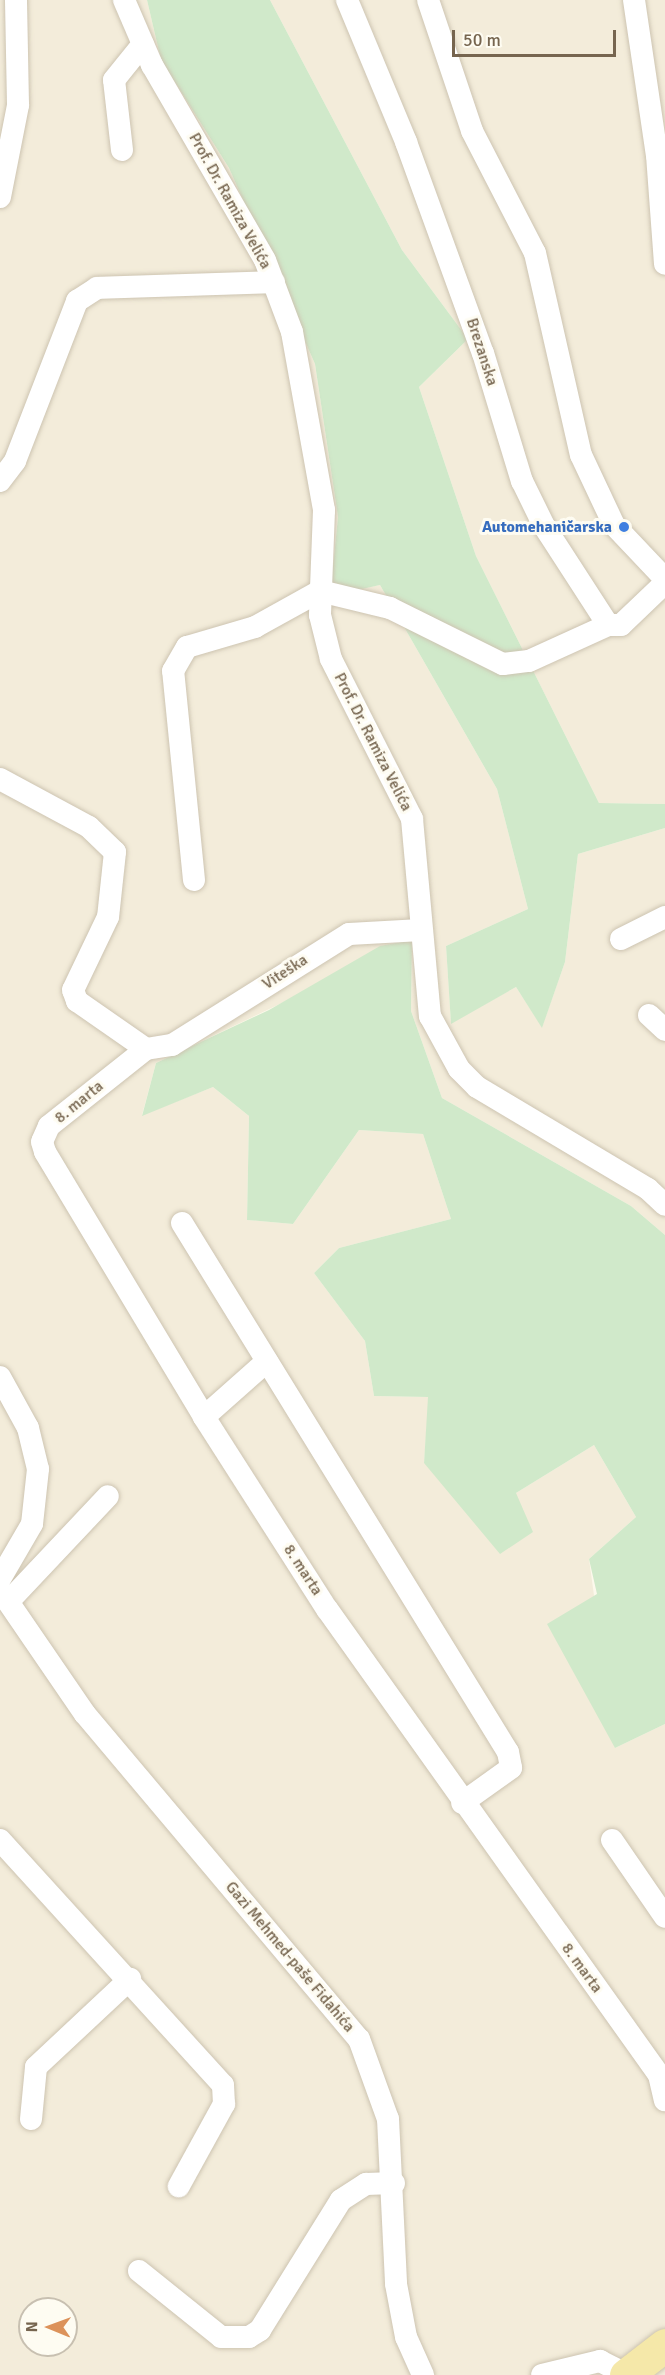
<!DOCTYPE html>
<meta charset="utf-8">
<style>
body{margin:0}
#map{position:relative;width:665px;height:2375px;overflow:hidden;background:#fcf9ec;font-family:Signika,sans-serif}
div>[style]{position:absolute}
.residential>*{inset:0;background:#f3ecda}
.green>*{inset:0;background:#d0e9ca}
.roads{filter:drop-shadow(0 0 2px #cdc4b1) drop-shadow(0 0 2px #cdc4b1)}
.minor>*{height:22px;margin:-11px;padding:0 11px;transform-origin:11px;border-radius:11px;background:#fff}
.primary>*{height:33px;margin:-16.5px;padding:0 16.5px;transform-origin:16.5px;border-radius:16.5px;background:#f5e8a9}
.dots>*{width:16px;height:16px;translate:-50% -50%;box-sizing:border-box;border:3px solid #fefcf2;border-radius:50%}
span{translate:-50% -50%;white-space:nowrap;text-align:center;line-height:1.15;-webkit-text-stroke:6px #fefcf2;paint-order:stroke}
.street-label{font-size:16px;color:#76654f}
.shop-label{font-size:16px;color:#366cbe;font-weight:700}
.right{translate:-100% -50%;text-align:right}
.north{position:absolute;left:18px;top:2297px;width:60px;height:60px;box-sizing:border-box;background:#fefcf2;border:2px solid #c8c0b1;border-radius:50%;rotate:271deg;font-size:16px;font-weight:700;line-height:24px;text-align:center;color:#76654f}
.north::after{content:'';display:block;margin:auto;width:21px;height:27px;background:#dc925a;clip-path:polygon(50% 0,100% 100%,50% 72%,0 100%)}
.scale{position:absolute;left:452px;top:30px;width:164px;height:27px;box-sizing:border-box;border:3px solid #76654f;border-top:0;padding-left:8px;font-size:18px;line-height:21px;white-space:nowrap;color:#76654f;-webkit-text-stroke:4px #fefcf2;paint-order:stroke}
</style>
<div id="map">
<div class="residential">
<i style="clip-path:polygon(evenodd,0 0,147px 0,161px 60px,229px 168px,315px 364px,338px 517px,330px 595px,380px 585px,497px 789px,528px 909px,446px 946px,451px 1023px,516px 987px,542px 1027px,565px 962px,578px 854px,665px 828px,665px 1235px,631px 1206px,442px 1098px,411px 1011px,412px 941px,156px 1063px,142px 1115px,213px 1087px,249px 1116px,247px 1220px,293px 1224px,359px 1130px,423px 1134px,451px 1219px,339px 1248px,314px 1273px,365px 1341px,374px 1396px,429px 1397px,424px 1463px,516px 1493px,594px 1445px,636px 1517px,589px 1559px,615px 1748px,665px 1724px,665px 2375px,0 2375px,0 0,30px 2309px,66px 2309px,66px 2345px,30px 2345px,30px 2309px)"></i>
<i style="clip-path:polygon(270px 0,665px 0,665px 804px,599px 803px,476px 556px,419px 387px,468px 339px,402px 250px)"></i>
</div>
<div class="green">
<i style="clip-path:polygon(147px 0,270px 0,402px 250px,468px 339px,419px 387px,476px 556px,599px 803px,665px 804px,665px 828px,578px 854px,565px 962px,542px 1028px,516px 987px,451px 1024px,446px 946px,528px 909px,497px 789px,380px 585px,330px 596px,338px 517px,315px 364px,229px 168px,161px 60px)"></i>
<i style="clip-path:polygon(412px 940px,411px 1011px,442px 1098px,631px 1206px,665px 1235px,665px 1724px,615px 1748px,547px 1624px,597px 1594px,589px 1559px,636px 1517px,594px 1445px,516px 1493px,533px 1532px,500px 1554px,424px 1463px,428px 1397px,374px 1396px,365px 1341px,314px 1273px,339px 1248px,451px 1219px,423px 1134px,359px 1130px,293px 1224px,247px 1220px,249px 1116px,213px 1087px,142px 1116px,156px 1063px,269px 1010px,380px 946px)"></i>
</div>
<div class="roads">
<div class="minor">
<i style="left:124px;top:0;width:71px;rotate:66.7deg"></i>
<i style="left:152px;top:65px;width:225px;rotate:59.9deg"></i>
<i style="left:265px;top:260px;width:77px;rotate:69.4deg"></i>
<i style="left:292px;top:332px;width:181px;rotate:79.8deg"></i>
<i style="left:324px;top:510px;width:105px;rotate:92.2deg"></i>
<i style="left:320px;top:615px;width:45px;rotate:76deg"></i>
<i style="left:331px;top:659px;width:179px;rotate:63.1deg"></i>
<i style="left:412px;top:819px;width:198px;rotate:84.8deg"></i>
<i style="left:430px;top:1016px;width:60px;rotate:61.3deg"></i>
<i style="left:459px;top:1069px;width:25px;rotate:45deg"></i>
<i style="left:477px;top:1087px;width:199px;rotate:30.8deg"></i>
<i style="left:648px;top:1189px;width:23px;rotate:43deg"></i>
<i style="left:347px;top:0;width:154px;rotate:67.4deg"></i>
<i style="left:406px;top:142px;width:225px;rotate:70deg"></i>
<i style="left:483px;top:353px;width:134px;rotate:73.1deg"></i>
<i style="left:522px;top:481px;width:50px;rotate:63.9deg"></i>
<i style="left:544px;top:526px;width:118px;rotate:57.1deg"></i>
<i style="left:608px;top:625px;width:13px"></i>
<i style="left:621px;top:625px;width:61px;rotate:-43.7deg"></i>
<i style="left:428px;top:0;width:138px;rotate:71.4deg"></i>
<i style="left:472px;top:131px;width:137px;rotate:62.7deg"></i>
<i style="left:535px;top:253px;width:207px;rotate:77.2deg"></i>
<i style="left:581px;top:455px;width:77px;rotate:64.8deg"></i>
<i style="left:614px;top:525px;width:74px;rotate:46.6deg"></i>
<i style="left:634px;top:0;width:157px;rotate:81.6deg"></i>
<i style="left:657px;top:155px;width:109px;rotate:85.8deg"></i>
<i style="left:122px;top:150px;width:70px;rotate:-96.5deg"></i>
<i style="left:114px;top:80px;width:46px;rotate:-51.1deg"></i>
<i style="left:0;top:197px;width:94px;rotate:-78.9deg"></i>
<i style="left:18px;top:105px;width:105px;rotate:-91.1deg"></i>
<i style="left:0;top:481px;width:25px;rotate:-53deg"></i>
<i style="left:15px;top:461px;width:172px;rotate:-68.8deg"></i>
<i style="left:77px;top:301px;width:24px;rotate:-33deg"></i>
<i style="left:97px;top:288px;width:177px;rotate:-1.9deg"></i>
<i style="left:0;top:779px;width:101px;rotate:28.3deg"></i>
<i style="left:89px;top:827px;width:36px;rotate:44deg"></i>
<i style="left:115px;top:852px;width:65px;rotate:96.1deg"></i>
<i style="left:108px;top:917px;width:81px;rotate:115.6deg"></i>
<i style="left:73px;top:990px;width:12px;rotate:70deg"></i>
<i style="left:77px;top:1001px;width:84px;rotate:34.8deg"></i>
<i style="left:146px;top:1049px;width:26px;rotate:-9deg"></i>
<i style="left:172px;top:1045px;width:209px;rotate:-32.1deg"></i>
<i style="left:349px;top:934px;width:72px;rotate:-3.2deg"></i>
<i style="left:194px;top:880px;width:210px;rotate:-95.7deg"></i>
<i style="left:173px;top:671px;width:28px;rotate:-60deg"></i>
<i style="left:187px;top:647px;width:71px;rotate:-16.4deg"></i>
<i style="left:255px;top:627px;width:74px;rotate:-29deg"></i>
<i style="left:320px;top:591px;width:72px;rotate:13.7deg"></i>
<i style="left:390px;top:608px;width:126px;rotate:26.4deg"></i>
<i style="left:503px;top:664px;width:26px;rotate:-7deg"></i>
<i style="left:529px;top:661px;width:87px;rotate:-24.5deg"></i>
<i style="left:621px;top:939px;width:49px;rotate:-26.6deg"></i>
<i style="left:649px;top:1015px;width:22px;rotate:43deg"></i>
<i style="left:146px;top:1049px;width:124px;rotate:141.6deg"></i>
<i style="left:49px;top:1126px;width:17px;rotate:114deg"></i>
<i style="left:42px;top:1142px;width:10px;rotate:73deg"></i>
<i style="left:45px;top:1152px;width:309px;rotate:59deg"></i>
<i style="left:204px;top:1417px;width:228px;rotate:57.4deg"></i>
<i style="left:327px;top:1609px;width:572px;rotate:54.53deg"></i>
<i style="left:659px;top:2075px;width:26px;rotate:77deg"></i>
<i style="left:182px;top:1223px;width:621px;rotate:58.36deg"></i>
<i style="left:508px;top:1752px;width:16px;rotate:79deg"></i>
<i style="left:511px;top:1768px;width:60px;rotate:144.5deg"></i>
<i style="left:0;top:1377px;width:58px;rotate:61.2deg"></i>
<i style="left:28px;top:1428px;width:42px;rotate:76.3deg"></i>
<i style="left:38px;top:1469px;width:55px;rotate:96.2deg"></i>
<i style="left:32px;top:1524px;width:64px;rotate:120.2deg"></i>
<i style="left:204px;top:1417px;width:84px;rotate:-41.6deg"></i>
<i style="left:0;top:1590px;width:150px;rotate:55.6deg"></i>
<i style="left:85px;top:1714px;width:425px;rotate:49.9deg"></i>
<i style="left:359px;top:2039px;width:85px;rotate:70.1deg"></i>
<i style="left:388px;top:2119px;width:165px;rotate:87.2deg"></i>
<i style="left:396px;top:2284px;width:54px;rotate:79.3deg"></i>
<i style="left:406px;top:2337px;width:42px;rotate:65.9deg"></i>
<i style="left:9px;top:1601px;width:144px;rotate:-46.7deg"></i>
<i style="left:0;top:1840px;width:331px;rotate:47.7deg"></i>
<i style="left:223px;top:2085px;width:19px;rotate:87deg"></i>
<i style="left:224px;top:2104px;width:94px;rotate:118.8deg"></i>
<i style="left:612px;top:1840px;width:93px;rotate:55.5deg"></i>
<i style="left:31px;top:2119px;width:52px;rotate:-84.5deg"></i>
<i style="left:36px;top:2067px;width:129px;rotate:-43.1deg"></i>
<i style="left:139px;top:2271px;width:105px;rotate:38.8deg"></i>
<i style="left:221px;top:2337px;width:28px"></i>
<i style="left:249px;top:2337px;width:13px;rotate:-32deg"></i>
<i style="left:260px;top:2330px;width:153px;rotate:-58.1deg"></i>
<i style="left:341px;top:2200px;width:30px;rotate:-33deg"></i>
<i style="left:366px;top:2184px;width:28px;rotate:-2deg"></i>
<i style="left:542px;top:2375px;width:60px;rotate:-13.6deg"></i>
<i style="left:600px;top:2361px;width:29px;rotate:27deg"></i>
</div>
<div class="primary">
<i style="left:626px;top:2375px;width:49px;rotate:-37.6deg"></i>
</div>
</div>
<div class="dots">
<i style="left:624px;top:527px;background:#3f7fe0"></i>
</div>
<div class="street-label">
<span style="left:230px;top:201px;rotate:61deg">Prof. Dr. Ramiza Velića</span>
<span style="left:482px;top:352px;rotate:72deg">Brezanska</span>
<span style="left:373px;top:742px;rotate:63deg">Prof. Dr. Ramiza Velića</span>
<span style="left:285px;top:972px;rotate:-33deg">Viteška</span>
<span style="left:79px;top:1102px;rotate:-39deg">8. marta</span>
<span style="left:303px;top:1570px;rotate:57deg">8. marta</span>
<span style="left:290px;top:1957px;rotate:50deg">Gazi Mehmed-paše Fidahića</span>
<span style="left:582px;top:1968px;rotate:54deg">8. marta</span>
</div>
<div class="shop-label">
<span class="right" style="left:612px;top:527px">Automehaničarska</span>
</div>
<div class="north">N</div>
<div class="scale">50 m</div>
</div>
